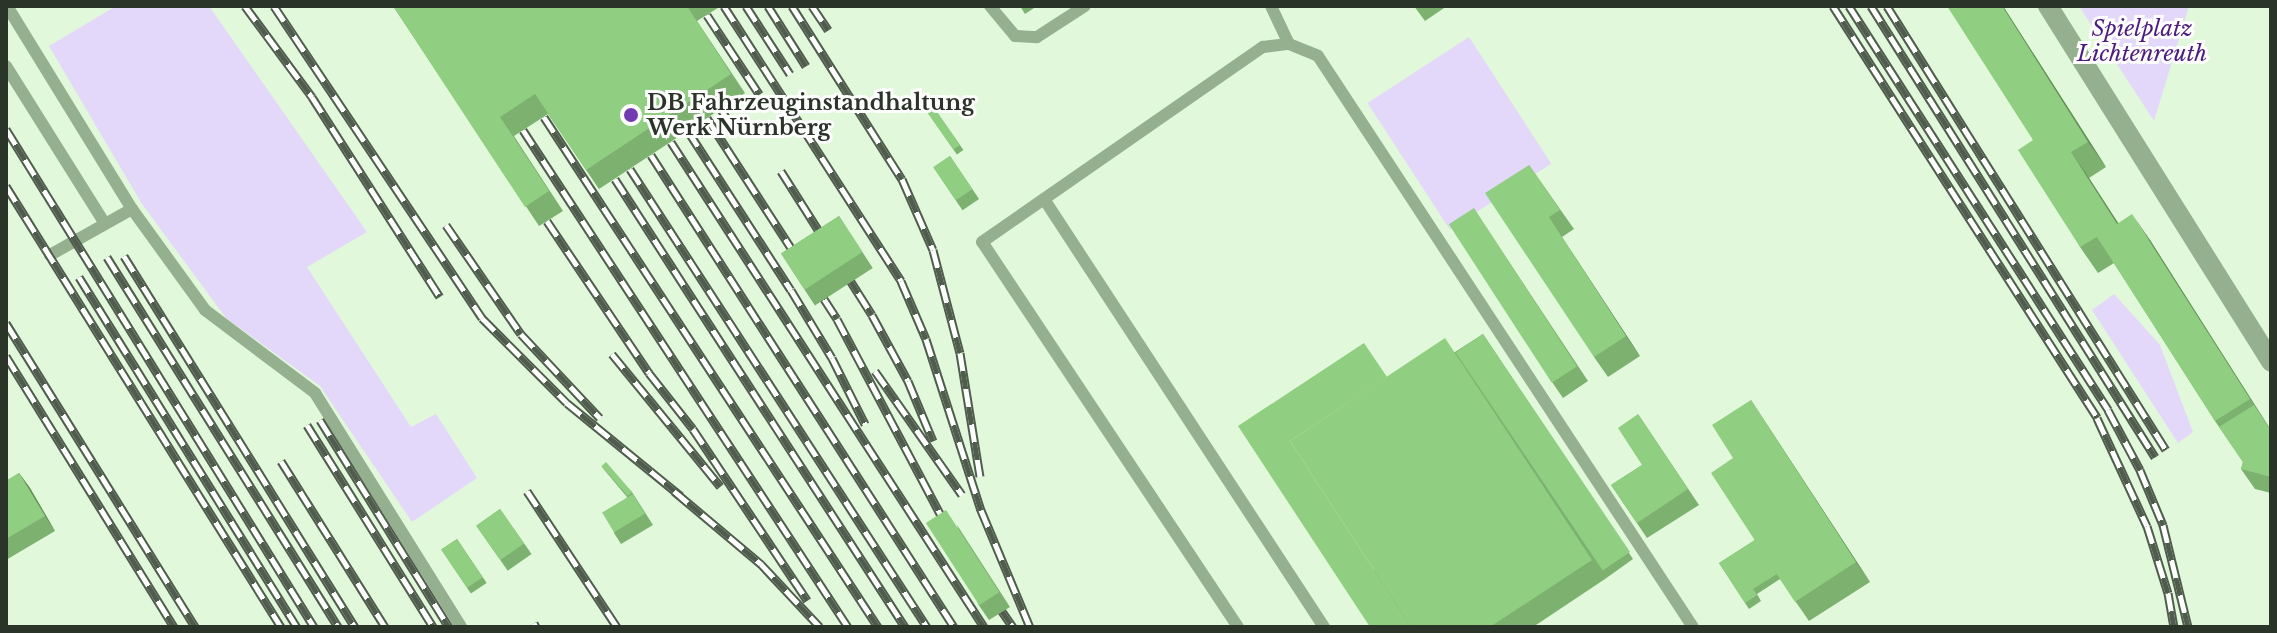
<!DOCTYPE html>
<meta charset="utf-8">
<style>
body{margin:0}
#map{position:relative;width:2277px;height:633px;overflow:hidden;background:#e1f8db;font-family:"Libre Baskerville",serif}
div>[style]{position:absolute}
.green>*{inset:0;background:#e4d8fa;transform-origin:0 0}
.lane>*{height:12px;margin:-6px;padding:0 6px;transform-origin:6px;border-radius:6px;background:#95b08e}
.street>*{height:20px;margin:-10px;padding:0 10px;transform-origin:10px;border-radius:10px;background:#95b08e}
.rail>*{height:9px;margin-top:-4.5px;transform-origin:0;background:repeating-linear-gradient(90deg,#fefefe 0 18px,#505c4d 0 36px);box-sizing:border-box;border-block:2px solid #505c4d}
.wall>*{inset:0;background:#7cb16f;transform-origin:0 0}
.shaded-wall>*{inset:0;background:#65905a}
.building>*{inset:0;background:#90ce81;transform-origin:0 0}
.dots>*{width:22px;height:22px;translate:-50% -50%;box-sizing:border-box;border:4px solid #fefefe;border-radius:50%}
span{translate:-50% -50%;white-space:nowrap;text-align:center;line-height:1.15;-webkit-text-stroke:6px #fefefe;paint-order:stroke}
.park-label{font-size:22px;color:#4c1c7e;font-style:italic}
.poi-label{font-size:22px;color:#2b3429;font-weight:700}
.left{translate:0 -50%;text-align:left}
.frame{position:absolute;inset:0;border:8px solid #2b3429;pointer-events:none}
</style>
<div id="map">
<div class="green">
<i style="clip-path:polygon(116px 6px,209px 6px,367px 232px,307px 267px,411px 427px,436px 414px,477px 478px,412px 522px,320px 386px,226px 318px,142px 204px,49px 46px)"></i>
<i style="clip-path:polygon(2079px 6px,2189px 6px,2154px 121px)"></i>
<i style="left:1469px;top:37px;width:151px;height:121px;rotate:57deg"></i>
<i style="clip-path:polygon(2114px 294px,2160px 345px,2193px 432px,2178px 443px,2092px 310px)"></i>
</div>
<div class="lane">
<i style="left:7px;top:6px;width:238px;rotate:58.4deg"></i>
<i style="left:132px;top:209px;width:125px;rotate:54.1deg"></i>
<i style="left:205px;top:310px;width:138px;rotate:37deg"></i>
<i style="left:315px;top:393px;width:276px;rotate:58deg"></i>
<i style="left:990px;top:6px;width:39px;rotate:50deg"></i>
<i style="left:1015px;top:36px;width:22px;rotate:3deg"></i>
<i style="left:1037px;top:37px;width:57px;rotate:-32.9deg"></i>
<i style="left:1271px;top:6px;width:42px;rotate:64.7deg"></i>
<i style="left:6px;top:66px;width:184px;rotate:57.9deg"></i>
<i style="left:1044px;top:199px;width:511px;rotate:56.81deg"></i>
<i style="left:50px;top:255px;width:94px;rotate:-29.3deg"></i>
<i style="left:1238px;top:627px;width:462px;rotate:-123.6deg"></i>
<i style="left:982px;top:242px;width:342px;rotate:-34.8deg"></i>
<i style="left:1263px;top:47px;width:26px;rotate:-7deg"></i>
<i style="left:1289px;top:44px;width:31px;rotate:22deg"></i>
<i style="left:1318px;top:56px;width:683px;rotate:56.71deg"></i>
</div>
<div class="street">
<i style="left:2048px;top:6px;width:420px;rotate:57.9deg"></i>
</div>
<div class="rail">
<i style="left:245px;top:6px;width:113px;rotate:53.6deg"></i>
<i style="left:312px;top:97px;width:237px;rotate:57.4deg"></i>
<i style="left:274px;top:6px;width:375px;rotate:56.3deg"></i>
<i style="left:482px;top:318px;width:120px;rotate:45deg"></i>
<i style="left:567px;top:403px;width:147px;rotate:39.2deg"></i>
<i style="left:724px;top:6px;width:327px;rotate:57.2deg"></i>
<i style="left:901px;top:281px;width:63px;rotate:66.7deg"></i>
<i style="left:926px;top:339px;width:180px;rotate:72.2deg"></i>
<i style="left:981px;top:510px;width:127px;rotate:67.3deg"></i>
<i style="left:746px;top:6px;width:81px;rotate:57.1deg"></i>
<i style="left:768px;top:6px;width:71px;rotate:57.7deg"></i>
<i style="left:792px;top:6px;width:205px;rotate:57.6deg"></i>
<i style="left:902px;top:179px;width:77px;rotate:66.4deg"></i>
<i style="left:933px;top:250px;width:106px;rotate:75.3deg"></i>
<i style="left:960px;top:353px;width:125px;rotate:80.8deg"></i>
<i style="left:812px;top:6px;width:29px;rotate:56deg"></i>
<i style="left:1833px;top:6px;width:489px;rotate:57.3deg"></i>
<i style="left:2097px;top:418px;width:119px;rotate:65.2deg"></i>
<i style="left:2147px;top:526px;width:70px;rotate:72.6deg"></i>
<i style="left:2168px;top:593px;width:35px;rotate:80deg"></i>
<i style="left:1849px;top:6px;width:480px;rotate:57.3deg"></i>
<i style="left:2108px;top:410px;width:68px;rotate:61.9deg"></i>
<i style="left:2140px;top:470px;width:60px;rotate:67.3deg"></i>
<i style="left:2163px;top:525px;width:105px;rotate:76.2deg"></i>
<i style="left:1871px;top:6px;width:533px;rotate:57.8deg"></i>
<i style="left:1887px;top:6px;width:524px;rotate:57.86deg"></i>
<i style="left:707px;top:15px;width:95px;rotate:56.6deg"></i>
<i style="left:721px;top:109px;width:9px;rotate:58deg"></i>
<i style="left:544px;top:117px;width:610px;rotate:56.78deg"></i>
<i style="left:707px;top:118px;width:239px;rotate:57.1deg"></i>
<i style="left:837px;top:319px;width:243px;rotate:62.1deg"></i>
<i style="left:6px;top:129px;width:586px;rotate:58.26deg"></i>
<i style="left:523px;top:130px;width:594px;rotate:56.82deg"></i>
<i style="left:688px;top:131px;width:189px;rotate:57.1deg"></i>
<i style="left:791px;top:290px;width:79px;rotate:58.9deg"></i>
<i style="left:832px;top:358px;width:74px;rotate:63.4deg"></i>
<i style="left:671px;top:142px;width:577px;rotate:57.16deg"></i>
<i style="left:651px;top:155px;width:561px;rotate:57.3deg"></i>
<i style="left:630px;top:169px;width:546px;rotate:57.04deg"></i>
<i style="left:781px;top:171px;width:170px;rotate:57.7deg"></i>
<i style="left:872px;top:315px;width:75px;rotate:61.4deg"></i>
<i style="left:908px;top:381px;width:65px;rotate:67.4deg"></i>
<i style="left:615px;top:179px;width:534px;rotate:57.08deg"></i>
<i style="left:6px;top:186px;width:520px;rotate:58.05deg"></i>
<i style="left:547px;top:221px;width:183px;rotate:56.1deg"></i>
<i style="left:649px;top:373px;width:71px;rotate:51.8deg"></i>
<i style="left:693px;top:429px;width:206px;rotate:56.3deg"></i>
<i style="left:446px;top:225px;width:132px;rotate:55.5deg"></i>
<i style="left:521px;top:334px;width:115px;rotate:46.8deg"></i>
<i style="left:124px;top:256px;width:437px;rotate:58.1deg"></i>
<i style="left:107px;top:257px;width:436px;rotate:58deg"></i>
<i style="left:79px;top:277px;width:412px;rotate:58.1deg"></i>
<i style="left:6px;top:323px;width:358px;rotate:58.1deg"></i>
<i style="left:612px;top:354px;width:171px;rotate:50.7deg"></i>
<i style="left:6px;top:356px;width:319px;rotate:58.2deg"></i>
<i style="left:875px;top:371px;width:151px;rotate:54.9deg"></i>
<i style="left:320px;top:420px;width:244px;rotate:58.1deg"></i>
<i style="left:307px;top:425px;width:238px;rotate:58deg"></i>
<i style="left:281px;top:461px;width:196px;rotate:57.9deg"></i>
<i style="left:527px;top:491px;width:163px;rotate:56.5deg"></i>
<i style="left:674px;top:491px;width:114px;rotate:40deg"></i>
<i style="left:761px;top:564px;width:86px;rotate:46.9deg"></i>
<i style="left:990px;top:594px;width:40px;rotate:55.1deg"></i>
<i style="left:534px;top:623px;width:4px;rotate:63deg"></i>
</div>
<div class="wall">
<i style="clip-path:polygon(393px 6px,721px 6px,697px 21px,745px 93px,599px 189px,548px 114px,514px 136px,563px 211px,539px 226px)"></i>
<i style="clip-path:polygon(1020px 6px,1037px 6px,1025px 14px)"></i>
<i style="clip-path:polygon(1414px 6px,1447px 6px,1425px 21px)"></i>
<i style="clip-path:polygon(2003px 6px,2106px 167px,2089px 178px,2118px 223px,2150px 240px,2271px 430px,2271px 493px,2255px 489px,2241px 469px,2243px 462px,2215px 421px,2114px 263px,2098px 273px,2080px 247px,2033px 140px)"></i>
<i style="left:925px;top:95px;width:67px;height:8px;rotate:55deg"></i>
<i style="left:950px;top:156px;width:52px;height:20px;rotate:56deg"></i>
<i style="clip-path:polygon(1529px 165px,1574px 229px,1562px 237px,1640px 356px,1608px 377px,1594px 357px)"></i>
<i style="left:839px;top:216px;width:62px;height:69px;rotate:57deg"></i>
<i style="clip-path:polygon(1484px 224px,1588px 381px,1563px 398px,1552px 382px)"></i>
<i style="clip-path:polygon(1483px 334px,1633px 559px,1605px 579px,1533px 627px,1370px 627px,1387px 377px,1455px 352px)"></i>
<i style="clip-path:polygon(1751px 400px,1870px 582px,1809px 621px,1780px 579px,1757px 594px,1761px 601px,1749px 609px,1719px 563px,1755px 540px,1733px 458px)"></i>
<i style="clip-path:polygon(1638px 414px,1699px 505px,1647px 538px,1611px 485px,1642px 465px)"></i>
<i style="clip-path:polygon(601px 466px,632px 492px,653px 525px,621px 544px,614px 533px,627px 497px)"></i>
<i style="clip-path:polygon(19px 473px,30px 488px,55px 531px,6px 560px,6px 481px)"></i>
<i style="left:500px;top:509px;width:55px;height:29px;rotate:55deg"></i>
<i style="clip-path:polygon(957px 525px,1010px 607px,989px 620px,978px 604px)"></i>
<i style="left:457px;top:539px;width:53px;height:19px;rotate:56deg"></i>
</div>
<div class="shaded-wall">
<i style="clip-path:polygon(2002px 6px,2003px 6px,2106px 167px,2088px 142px)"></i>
<i style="clip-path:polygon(2071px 152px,2089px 178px,2135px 249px,2117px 224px)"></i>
<i style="clip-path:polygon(2132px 214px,2150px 240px,2271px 431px,2250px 399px)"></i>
<i style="clip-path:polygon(1549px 217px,1562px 237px,1640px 356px,1626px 336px)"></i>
<i style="clip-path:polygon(1751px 400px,1764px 420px,1870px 582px,1856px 562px)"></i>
<i style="clip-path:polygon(19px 473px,30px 488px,55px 531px,45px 516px)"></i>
</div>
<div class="building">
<i style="clip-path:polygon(393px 6px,687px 6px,731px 74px,586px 170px,535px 94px,500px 117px,549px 191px,525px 207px)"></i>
<i style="clip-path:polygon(1947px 6px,2002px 6px,2088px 142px,2071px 152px,2117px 224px,2132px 214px,2250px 399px,2215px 421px,2097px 237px,2080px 247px,2018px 150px,2033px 140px)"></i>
<i style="left:925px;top:95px;width:61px;height:8px;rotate:55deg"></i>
<i style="left:950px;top:156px;width:40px;height:20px;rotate:56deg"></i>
<i style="clip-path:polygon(1529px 165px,1560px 210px,1549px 217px,1626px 336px,1594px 357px,1485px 193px)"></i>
<i style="left:1474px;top:208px;width:189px;height:30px;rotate:57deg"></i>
<i style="left:839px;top:216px;width:43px;height:69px;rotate:57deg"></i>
<i style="left:1483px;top:334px;width:263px;height:33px;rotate:56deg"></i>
<i style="clip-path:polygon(1445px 338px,1592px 560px,1490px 627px,1411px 627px,1290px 441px)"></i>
<i style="clip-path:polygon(1364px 343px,1387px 377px,1290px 441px,1411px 627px,1370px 627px,1238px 426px)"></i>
<i style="clip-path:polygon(1751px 400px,1856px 562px,1795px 602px,1711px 473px,1733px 458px,1712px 425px)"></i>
<i style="clip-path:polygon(2254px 405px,2271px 431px,2271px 477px,2241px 469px,2243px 462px,2219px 427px)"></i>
<i style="clip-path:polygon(1638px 414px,1688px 489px,1637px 523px,1611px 485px,1642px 465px,1618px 428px)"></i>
<i style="left:606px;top:462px;width:40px;height:6px;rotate:49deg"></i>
<i style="clip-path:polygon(19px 473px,45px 516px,6px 539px,6px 481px)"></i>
<i style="left:633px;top:494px;width:23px;height:36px;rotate:59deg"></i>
<i style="left:500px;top:509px;width:42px;height:29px;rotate:55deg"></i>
<i style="left:946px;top:510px;width:98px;height:24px;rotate:57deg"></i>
<i style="left:457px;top:539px;width:46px;height:19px;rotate:56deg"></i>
<i style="clip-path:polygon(1755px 540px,1777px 574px,1753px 589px,1757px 595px,1745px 603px,1719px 563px)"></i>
</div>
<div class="dots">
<i style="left:631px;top:115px;background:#733bb2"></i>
</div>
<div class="park-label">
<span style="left:2142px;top:41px">Spielplatz<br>Lichtenreuth</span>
</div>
<div class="poi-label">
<span class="left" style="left:647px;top:115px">DB Fahrzeuginstandhaltung<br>Werk Nürnberg</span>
</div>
<div class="frame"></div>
</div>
